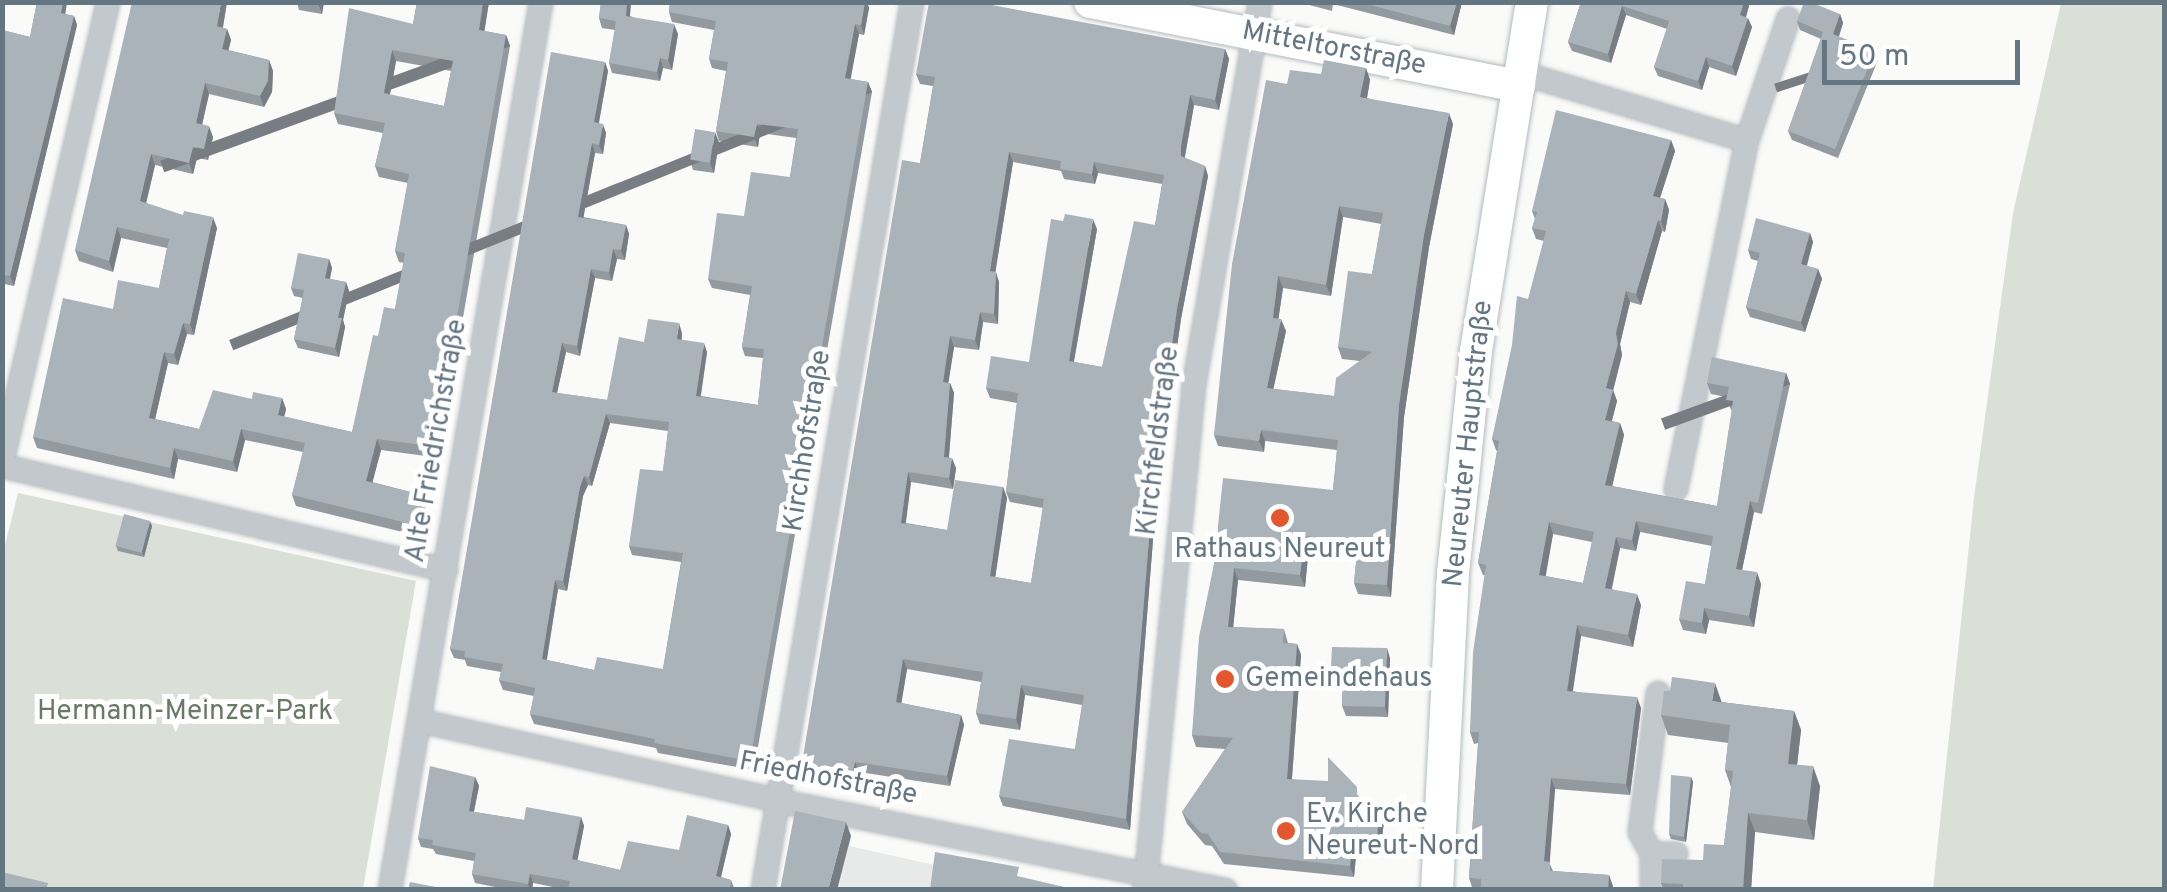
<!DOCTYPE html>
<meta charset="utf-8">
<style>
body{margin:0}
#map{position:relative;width:2167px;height:892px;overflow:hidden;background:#fafaf8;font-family:Overpass,sans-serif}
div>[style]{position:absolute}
.built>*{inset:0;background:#e8e9e9}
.green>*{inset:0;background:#dadfd7}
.roads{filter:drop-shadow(0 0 2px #b3babf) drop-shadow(0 0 2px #b3babf)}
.street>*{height:22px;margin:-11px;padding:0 11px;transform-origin:11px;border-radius:11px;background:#c3c8cc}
.secondary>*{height:32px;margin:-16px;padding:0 16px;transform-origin:16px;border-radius:16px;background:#fff}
.wall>*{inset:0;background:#929a9f}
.shaded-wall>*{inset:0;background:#777d82;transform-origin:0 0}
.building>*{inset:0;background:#aab3b9;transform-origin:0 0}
.dots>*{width:28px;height:28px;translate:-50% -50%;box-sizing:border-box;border:5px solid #fff;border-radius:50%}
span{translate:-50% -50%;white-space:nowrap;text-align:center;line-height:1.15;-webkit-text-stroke:10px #fff;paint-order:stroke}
.street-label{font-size:28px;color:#657683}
.poi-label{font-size:28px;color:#657683}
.left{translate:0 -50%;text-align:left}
.park-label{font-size:28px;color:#687a64}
.frame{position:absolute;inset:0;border:5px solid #657683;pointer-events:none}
.scale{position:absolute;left:1822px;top:40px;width:198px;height:45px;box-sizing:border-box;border:5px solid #657683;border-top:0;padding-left:12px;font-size:30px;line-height:35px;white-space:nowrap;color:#657683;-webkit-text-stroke:8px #fff;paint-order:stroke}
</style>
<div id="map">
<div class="built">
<i style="clip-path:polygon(800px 824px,851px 836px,849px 846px,993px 878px,1023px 890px,785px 890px)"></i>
</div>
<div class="green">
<i style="clip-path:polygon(2061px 3px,2164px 3px,2164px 889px,1933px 889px,1974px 498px,2013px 213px)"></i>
<i style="clip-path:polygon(18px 493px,416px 581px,363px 889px,36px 890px,3px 882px,2px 557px)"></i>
</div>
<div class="roads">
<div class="street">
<i style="left:1521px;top:73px;width:236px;rotate:16.7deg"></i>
<i style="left:1747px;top:141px;width:129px;rotate:-71.4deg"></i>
<i style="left:2px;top:462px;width:472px;rotate:-77deg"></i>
<i style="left:2px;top:466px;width:456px;rotate:13.2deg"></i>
<i style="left:1676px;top:489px;width:355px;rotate:-78.5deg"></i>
<i style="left:420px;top:721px;width:393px;rotate:12.5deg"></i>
<i style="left:804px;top:806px;width:430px;rotate:11.3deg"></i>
<i style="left:1652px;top:854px;width:25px;rotate:-119deg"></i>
<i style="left:1640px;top:832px;width:140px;rotate:-82.6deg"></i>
<i style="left:390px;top:890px;width:901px;rotate:-80.35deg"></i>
<i style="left:763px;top:890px;width:900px;rotate:-80.47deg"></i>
<i style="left:1145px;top:890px;width:507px;rotate:-84.46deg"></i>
<i style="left:1194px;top:385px;width:389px;rotate:-80.2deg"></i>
<i style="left:1652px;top:890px;width:36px;rotate:-90deg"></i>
<i style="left:1652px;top:854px;width:24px"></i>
</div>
<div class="secondary">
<i style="left:1090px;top:2px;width:437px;rotate:11.1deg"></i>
<i style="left:1437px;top:890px;width:317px;rotate:-87.1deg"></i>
<i style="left:1453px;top:573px;width:95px;rotate:-83.9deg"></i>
<i style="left:1463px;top:479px;width:129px;rotate:-84.2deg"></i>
<i style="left:1476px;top:351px;width:353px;rotate:-80.9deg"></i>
</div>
</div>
<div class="wall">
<i style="clip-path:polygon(37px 2px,67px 2px,65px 14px,74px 16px,77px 25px,14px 286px,4px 284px,2px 292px,2px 30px,30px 37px)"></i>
<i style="clip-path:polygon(evenodd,227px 2px,223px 28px,227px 29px,231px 40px,228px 50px,269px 60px,273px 71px,272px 92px,264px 107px,209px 94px,202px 124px,213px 137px,208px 160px,197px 158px,193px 174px,155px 165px,146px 203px,217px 228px,194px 335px,187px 334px,178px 365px,168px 363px,155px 419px,199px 429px,252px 399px,282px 398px,286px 409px,284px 417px,352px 432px,378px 336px,395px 309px,404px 263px,399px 262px,395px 251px,408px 183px,379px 177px,375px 166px,383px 133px,338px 124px,334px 113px,413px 24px,417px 2px,489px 2px,484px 31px,506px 35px,510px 46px,447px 410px,441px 409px,433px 457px,381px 450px,372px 482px,422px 495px,426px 506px,419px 536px,296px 506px,292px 495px,303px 452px,245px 440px,237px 472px,178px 459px,174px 479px,37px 448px,33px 437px,113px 309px,159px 288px,167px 248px,121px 238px,113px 272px,79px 261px,75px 250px,227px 2px,396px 61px,451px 71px,444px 106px,390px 95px,396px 61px)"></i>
<i style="clip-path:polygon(297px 2px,324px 2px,322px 14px,299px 10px)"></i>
<i style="clip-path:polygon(601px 2px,631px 2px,630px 16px,678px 34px,672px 70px,663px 68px,660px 81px,612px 73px,609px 63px,615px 30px,602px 28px,599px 18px)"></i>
<i style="clip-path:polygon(evenodd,670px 2px,867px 2px,869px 8px,864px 35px,859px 34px,850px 79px,868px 82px,872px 92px,754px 770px,658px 753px,656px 748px,534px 724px,530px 714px,534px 696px,503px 690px,499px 680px,501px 672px,467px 666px,465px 660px,454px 658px,450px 649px,605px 62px,608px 71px,599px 123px,606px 133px,603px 154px,595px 153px,583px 217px,626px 225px,629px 234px,625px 260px,617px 259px,612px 281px,595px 278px,580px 356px,566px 352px,557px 393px,607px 400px,644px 342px,682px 333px,682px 340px,707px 352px,701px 396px,758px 405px,763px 358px,745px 356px,742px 347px,750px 295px,712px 288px,708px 279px,744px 216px,790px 177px,796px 138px,760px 133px,758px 147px,719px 141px,716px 131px,726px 71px,712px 68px,709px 59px,714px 30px,672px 22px,669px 12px,670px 2px,610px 423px,668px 431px,663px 471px,629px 546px,632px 555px,681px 562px,663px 669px,594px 670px,547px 660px,558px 589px,567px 591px,583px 496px,588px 485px,592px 486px,610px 423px)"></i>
<i style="clip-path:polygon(1298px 2px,1462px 2px,1454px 35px,1333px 4px,1332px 11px)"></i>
<i style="clip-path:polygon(1581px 2px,1750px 2px,1746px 17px,1752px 27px,1736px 76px,1709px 67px,1702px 90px,1658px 76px,1654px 67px,1667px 29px,1626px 15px,1611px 63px,1572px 51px,1568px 42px)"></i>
<i style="clip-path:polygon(1840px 14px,1843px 23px,1839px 37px,1878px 60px,1838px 158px,1792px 140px,1788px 131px,1821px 39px,1800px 30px,1797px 21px)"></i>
<i style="clip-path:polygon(evenodd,1225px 49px,1229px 59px,1219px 110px,1194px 105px,1185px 156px,1185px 158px,1205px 166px,1208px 176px,1181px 319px,1158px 477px,1130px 830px,1003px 806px,999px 796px,1075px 749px,1082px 705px,1025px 695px,1020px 730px,980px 724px,976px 713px,981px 682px,907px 669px,901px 703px,961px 715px,964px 725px,950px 786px,859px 772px,855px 790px,804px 779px,801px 769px,920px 163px,933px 86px,920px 84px,916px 74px,1225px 49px,1013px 162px,1061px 171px,1064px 179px,1095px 184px,1098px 173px,1162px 184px,1155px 225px,1102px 367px,1074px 362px,1097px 229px,1029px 362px,986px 388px,990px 398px,1017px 403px,1006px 492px,1010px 502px,1043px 508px,1031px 583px,995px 577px,1007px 498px,1003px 487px,947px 530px,906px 523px,911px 482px,953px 489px,956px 468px,949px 457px,954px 393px,950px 383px,948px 383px,954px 347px,979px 350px,983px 322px,998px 324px,999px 282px,995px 272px,1013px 162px)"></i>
<i style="clip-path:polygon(evenodd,1366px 68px,1370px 80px,1367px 98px,1453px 124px,1429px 247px,1404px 417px,1391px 597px,1358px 594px,1354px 583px,1357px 553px,1309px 547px,1305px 587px,1238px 580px,1233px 627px,1284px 629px,1288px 643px,1297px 644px,1301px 655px,1292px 779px,1361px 799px,1368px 808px,1380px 810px,1384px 821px,1380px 855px,1356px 856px,1354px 877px,1224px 864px,1212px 846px,1205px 845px,1187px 824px,1182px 812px,1225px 749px,1196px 747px,1192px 735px,1214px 564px,1333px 490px,1337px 450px,1265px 441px,1264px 452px,1218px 446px,1214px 435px,1287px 84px,1321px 74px,1366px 68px,1343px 217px,1381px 224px,1372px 274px,1338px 347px,1342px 359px,1360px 361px,1334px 396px,1273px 389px,1286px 331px,1278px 319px,1283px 288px,1331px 296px,1343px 217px)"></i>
<i style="clip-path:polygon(evenodd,1671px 140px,1675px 151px,1660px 198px,1665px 199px,1669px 210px,1665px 232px,1662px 231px,1641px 305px,1630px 302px,1620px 344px,1622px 355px,1613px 390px,1617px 401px,1612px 421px,1620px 423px,1624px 435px,1612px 486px,1717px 506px,1732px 411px,1726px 400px,1727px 397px,1711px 394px,1707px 383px,1786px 373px,1790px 384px,1762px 514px,1754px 512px,1742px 570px,1761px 584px,1754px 627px,1709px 620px,1706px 634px,1683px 630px,1679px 619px,1705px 584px,1712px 546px,1640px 532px,1636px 551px,1620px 548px,1612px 589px,1641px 605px,1633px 647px,1581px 636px,1573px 691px,1641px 708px,1630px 795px,1555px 789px,1549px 862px,1553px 871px,1609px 875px,1613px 890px,1473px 890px,1469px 878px,1478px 743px,1474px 744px,1470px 732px,1485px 575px,1483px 575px,1478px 563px,1497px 451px,1496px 450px,1492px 439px,1544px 241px,1536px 239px,1532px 228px,1535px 219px,1532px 211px,1671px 140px,1553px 534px,1592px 542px,1583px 583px,1545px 576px,1553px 534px)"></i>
<i style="clip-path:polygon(719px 142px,714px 173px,693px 170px,690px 160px)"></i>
<i style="clip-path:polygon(1810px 233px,1813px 242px,1807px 266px,1818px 269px,1822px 279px,1805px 332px,1750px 317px,1746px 307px,1758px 261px,1751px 259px,1748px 250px)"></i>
<i style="clip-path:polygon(329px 259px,332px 268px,330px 279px,346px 282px,349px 291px,343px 320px,345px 327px,339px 357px,298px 348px,294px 339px,303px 298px,294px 296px,291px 288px)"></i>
<i style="clip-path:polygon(152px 526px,144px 557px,118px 551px,116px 546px)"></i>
<i style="clip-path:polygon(1390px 658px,1388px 717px,1346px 716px,1342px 706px,1343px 678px,1335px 677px,1331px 668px)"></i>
<i style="clip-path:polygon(1721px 702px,1794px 711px,1801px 730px,1797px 765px,1820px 786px,1814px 840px,1755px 832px,1751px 890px,1664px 890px,1661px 883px,1703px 860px,1724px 845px,1731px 787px,1725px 770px,1728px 743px,1668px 735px,1661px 715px)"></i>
<i style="clip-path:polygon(475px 777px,479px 786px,474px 812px,524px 820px,581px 817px,584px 826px,577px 860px,620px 870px,679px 850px,728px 825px,731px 834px,721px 877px,731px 880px,735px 890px,568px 890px,533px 883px,532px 890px,510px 890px,475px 883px,472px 874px,474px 861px,436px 854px,433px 849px,421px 847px,418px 838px)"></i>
<i style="clip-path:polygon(1691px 777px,1693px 782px,1686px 842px,1671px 839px,1669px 834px)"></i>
</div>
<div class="shaded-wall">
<i style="clip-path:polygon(63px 2px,67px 2px,64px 22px,61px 13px)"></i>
<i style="clip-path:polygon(221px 2px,227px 2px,221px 37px,217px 26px)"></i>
<i style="clip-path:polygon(324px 2px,322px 14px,318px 3px)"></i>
<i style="clip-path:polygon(483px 2px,489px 2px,483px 41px,479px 30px)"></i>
<i style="clip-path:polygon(627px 2px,631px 2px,629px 25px,626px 16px)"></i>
<i style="clip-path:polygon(865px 2px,867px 2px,869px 8px,864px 35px,861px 25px)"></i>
<i style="clip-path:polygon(1457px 2px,1462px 2px,1454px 35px,1450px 26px)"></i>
<i style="clip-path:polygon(1744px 2px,1750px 2px,1744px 24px,1740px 15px)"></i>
<i style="clip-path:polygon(1622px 6px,1626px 15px,1611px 63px,1608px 54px)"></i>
<i style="clip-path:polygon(1840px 14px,1843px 23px,1836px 43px,1833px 34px)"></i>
<i style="clip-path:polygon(74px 16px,77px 25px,14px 286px,10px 276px)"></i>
<i style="clip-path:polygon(1748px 18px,1752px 27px,1736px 76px,1732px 66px)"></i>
<i style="clip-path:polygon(674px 24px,678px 34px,672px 70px,668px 60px)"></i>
<i style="clip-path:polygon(855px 24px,859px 34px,849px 88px,845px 78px)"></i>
<i style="clip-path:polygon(227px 29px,231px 40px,226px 60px,222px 49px)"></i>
<i style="left:506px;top:35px;width:12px;height:368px;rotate:70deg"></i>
<i style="clip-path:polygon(1225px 49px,1229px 59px,1219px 110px,1215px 100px)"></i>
<i style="clip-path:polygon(392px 50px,396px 61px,388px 104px,384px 93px)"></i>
<i style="left:1875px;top:51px;width:9px;height:106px;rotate:72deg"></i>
<i style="clip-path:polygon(1706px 57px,1709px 67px,1702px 90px,1698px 81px)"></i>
<i style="clip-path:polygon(660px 58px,663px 68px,660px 81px,657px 72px)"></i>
<i style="clip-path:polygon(269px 60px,273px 71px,272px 92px,264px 107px,260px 96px)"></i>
<i style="clip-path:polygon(605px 62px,608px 71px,597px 132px,594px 122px)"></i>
<i style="clip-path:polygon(1366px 68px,1370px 80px,1365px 109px,1360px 97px)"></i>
<i style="left:868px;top:82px;width:11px;height:689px;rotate:68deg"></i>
<i style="clip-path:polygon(205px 83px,209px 94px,200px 134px,196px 123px)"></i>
<i style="clip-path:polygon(1190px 95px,1194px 105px,1185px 156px,1185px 166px,1181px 156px,1181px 146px)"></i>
<i style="clip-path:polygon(1449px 113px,1453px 124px,1429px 247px,1404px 417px,1391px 597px,1387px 585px,1399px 405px,1424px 235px)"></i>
<i style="clip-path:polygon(603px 124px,606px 133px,603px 154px,599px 145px)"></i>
<i style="clip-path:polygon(757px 124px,760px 133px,758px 147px,754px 137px)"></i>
<i style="clip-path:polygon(209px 126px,213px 137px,208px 160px,204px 149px)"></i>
<i style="clip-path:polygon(715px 132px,719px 142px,714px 173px,710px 163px)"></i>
<i style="clip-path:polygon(1671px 140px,1675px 151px,1657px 207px,1653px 196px)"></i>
<i style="clip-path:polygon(592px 143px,595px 153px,582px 226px,578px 217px)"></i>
<i style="clip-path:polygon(193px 147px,197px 158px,193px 174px,189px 163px)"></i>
<i style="clip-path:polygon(1009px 152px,1013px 162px,994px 281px,990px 271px)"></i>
<i style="clip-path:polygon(151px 154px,155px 165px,144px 212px,140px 201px)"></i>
<i style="clip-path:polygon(1094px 162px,1098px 173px,1095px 184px,1092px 174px)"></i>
<i style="clip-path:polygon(1205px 166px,1208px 176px,1181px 319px,1158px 477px,1130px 830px,1126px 819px,1155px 467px,1177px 309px)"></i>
<i style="clip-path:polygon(1665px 199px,1669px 210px,1665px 232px,1661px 221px)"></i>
<i style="clip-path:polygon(1339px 206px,1343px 217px,1331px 296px,1326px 285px)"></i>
<i style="clip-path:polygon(213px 217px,217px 228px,194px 335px,190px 324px)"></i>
<i style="clip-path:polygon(1093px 219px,1097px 229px,1072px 371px,1069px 361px)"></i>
<i style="clip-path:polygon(1658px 220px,1662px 231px,1641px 305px,1636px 294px)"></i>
<i style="clip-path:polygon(626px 225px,629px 234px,625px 260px,621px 250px)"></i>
<i style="clip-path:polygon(117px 227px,121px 238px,113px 272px,109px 261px)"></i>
<i style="clip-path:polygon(1810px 233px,1813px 242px,1804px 274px,1801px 264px)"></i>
<i style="clip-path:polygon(613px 249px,617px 259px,612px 281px,609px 272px)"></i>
<i style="clip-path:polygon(329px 259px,332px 268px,328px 287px,325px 278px)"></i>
<i style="clip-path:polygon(591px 269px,595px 278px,580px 356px,577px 346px)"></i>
<i style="clip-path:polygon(1818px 269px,1822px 279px,1805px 332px,1801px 322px)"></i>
<i style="clip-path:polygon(996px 272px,999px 282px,998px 324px,994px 314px)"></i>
<i style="clip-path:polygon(1278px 276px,1283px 288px,1277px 329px,1273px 318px)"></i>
<i style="clip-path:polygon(346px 282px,349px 291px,343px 320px,345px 327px,339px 357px,335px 348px,338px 318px)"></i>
<i style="clip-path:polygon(1626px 291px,1630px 302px,1620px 344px,1622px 355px,1611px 399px,1606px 388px,1616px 333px)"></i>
<i style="clip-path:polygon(980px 312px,983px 322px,979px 350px,975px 340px)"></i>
<i style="clip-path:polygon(1281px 319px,1286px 331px,1271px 400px,1267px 388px)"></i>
<i style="clip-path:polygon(183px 323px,187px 334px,178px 365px,174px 354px)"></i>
<i style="clip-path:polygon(679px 323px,682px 333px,680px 349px,677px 339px)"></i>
<i style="clip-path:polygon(950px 336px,954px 347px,947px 392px,943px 382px)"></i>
<i style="clip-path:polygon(562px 343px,566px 352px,555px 402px,552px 392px)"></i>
<i style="clip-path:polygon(704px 343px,707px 352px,699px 405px,696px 396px)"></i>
<i style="clip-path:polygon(164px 352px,168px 363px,153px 428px,149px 418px)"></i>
<i style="left:1786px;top:373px;width:12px;height:133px;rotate:70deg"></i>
<i style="clip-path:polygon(950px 383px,954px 393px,948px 467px,944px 457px)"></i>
<i style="clip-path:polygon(1613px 390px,1617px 401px,1609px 431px,1605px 420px)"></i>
<i style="clip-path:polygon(282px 398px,286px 409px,282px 426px,278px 415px)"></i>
<i style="clip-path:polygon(437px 398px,441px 409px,433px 457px,429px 446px)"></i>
<i style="clip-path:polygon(606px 414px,610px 423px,592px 486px,589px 477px)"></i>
<i style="clip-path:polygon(1620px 423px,1624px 435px,1610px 496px,1605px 485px)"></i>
<i style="clip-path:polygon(241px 429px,245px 440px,237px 472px,233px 461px)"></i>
<i style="clip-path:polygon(1261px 430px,1265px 441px,1264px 452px,1259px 441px)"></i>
<i style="clip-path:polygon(377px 439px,381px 450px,370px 492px,366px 481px)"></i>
<i style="clip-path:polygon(174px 448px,178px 459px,174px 479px,170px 468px)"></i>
<i style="clip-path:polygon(952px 458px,956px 468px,953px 489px,949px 478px)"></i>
<i style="clip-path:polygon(908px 472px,911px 482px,904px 533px,901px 523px)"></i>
<i style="clip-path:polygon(584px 476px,588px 485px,583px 496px,567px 591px,563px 581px,580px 487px)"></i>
<i style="clip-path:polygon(1003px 487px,1007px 498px,994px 586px,990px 576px)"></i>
<i style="clip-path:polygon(422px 495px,426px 506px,419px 536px,415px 525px)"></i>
<i style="clip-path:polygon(1750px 501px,1754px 512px,1740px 580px,1736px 569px)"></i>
<i style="clip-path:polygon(150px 521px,152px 526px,144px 557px,142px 552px)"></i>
<i style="clip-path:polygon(1636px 521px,1640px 532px,1636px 551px,1632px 540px)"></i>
<i style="clip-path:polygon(1549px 522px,1553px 534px,1544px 586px,1539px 575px)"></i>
<i style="clip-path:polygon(1305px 536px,1309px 547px,1305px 587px,1300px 575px)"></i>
<i style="clip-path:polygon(1616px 537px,1620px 548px,1609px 599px,1605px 588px)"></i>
<i style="clip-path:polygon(1234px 568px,1238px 580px,1232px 639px,1228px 627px)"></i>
<i style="clip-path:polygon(1757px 572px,1761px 584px,1754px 627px,1749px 616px)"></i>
<i style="clip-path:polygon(555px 580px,558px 589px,545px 668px,542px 659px)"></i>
<i style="clip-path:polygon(1637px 594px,1641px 605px,1633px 647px,1628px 635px)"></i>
<i style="clip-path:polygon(1704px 608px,1709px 620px,1706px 634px,1702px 623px)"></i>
<i style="clip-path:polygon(1577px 625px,1581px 636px,1571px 702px,1567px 691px)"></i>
<i style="clip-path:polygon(1297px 644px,1301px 655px,1291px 790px,1287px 779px)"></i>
<i style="clip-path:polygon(1387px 648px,1390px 658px,1388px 717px,1385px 707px)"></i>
<i style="clip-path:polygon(903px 659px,907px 669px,900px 712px,896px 702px)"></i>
<i style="clip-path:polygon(1715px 683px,1722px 703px,1712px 701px)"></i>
<i style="clip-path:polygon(1021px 685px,1025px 695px,1020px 730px,1016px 719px)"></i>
<i style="clip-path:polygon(1637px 697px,1641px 708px,1630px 795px,1626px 784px)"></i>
<i style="clip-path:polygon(1794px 711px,1801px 730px,1795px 783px,1788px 764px)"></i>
<i style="clip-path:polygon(961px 715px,964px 725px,950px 786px,947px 776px)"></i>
<i style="clip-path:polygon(855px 762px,859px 772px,855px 790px,851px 779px)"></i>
<i style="clip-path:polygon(1813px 766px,1820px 786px,1814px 840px,1807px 820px)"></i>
<i style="clip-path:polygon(475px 777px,479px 786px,472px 820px,469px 811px)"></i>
<i style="clip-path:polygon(1691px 777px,1693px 782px,1686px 842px,1684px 837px)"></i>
<i style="clip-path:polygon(1551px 778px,1555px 789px,1549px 873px,1544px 861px)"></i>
<i style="clip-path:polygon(1380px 810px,1384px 821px,1380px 855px,1376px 844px)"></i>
<i style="clip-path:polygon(1748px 813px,1755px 832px,1751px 890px,1743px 890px)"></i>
<i style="clip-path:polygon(581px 817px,584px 826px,576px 868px,572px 859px)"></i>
<i style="clip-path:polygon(846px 822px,851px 836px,837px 890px,828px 890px)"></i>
<i style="clip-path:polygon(728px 825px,731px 834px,719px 885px,716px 876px)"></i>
<i style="clip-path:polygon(1352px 844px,1356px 856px,1354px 877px,1350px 866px)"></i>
<i style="clip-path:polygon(530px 874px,533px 883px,532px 890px,530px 890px,528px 884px)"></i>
<i style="clip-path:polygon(1609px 875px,1613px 886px,1613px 890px,1608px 890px)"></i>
</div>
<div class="building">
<i style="clip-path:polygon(37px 2px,63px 2px,61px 13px,74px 16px,10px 276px,2px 275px,2px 30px,30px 37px)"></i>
<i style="clip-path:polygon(evenodd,132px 2px,221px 2px,217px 26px,227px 29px,222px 49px,269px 60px,268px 81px,260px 96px,205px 83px,196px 123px,209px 126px,204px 149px,193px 147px,189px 163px,151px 154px,140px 201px,183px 215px,184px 211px,213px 217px,190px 324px,183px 323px,174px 354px,164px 352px,149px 418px,199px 429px,213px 390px,252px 399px,253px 392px,282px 398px,278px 415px,352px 432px,373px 335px,378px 336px,384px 307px,395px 309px,405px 253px,395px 251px,409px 174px,375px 166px,385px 123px,334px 113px,349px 8px,413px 24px,417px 2px,483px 2px,479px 30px,506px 35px,443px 398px,437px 398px,429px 446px,377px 439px,366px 481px,422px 495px,415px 525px,292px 495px,305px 443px,241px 429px,233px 461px,174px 448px,170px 468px,33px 437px,63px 298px,113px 309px,118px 280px,159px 288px,169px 239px,117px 227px,109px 261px,75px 250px,132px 2px,392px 50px,453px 61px,444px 106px,384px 93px,392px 50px)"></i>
<i style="clip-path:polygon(601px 2px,627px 2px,626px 16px,674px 24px,668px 60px,660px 58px,657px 72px,609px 63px,616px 21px,599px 18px)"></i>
<i style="clip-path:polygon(evenodd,670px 2px,865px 2px,861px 25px,855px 24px,845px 78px,868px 82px,750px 761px,654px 743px,655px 739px,530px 714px,535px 688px,499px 680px,503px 664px,464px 657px,465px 651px,450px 649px,551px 52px,605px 62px,594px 122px,603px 124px,599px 145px,592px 143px,578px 217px,626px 225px,621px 250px,613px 249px,609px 272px,591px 269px,577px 346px,562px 343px,552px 392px,607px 400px,619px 337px,644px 342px,648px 319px,679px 323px,677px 339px,704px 343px,696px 396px,758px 405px,764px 349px,742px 347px,752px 286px,708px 279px,717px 213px,744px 216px,751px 172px,790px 177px,798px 129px,757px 124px,754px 137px,716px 131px,728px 62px,709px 59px,716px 21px,669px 12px,670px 2px,606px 414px,669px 422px,663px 471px,640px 469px,629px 546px,683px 553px,663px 669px,597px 657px,594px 670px,542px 659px,555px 580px,563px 581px,580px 487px,584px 476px,589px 477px,606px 414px)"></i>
<i style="clip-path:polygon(evenodd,929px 2px,976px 2px,1225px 49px,1215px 100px,1190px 95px,1181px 146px,1181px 156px,1205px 166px,1177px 309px,1155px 467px,1126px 819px,999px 796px,1009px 739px,1075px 749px,1084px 695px,1021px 685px,1016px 719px,976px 713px,983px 672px,903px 659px,896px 702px,961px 715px,947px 776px,855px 762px,851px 779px,801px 769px,902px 160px,920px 163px,935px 77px,916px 74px,929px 2px,1009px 152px,1061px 161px,1060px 169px,1092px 174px,1094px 162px,1164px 175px,1155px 225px,1134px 221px,1102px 367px,1069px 361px,1093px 219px,1065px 214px,1063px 221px,1051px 219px,1029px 362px,991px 356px,986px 388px,1018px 393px,1006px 492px,1044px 499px,1031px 583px,990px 576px,1003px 487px,955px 480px,947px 530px,901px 523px,908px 472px,949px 478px,952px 458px,944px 457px,950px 383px,943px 382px,950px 336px,975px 340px,980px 312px,994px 314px,996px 272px,990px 271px,1009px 152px)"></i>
<i style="clip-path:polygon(1359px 2px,1457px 2px,1450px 26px)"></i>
<i style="clip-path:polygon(1581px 2px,1744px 2px,1740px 15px,1748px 18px,1732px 66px,1706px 57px,1698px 81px,1654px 67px,1669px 21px,1622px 6px,1608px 54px,1568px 42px)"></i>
<i style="clip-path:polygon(1804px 2px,1810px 2px,1840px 14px,1833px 34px,1875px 51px,1835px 149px,1788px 131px,1823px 32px,1797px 21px)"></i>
<i style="clip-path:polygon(evenodd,1324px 60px,1366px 68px,1360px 97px,1449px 113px,1424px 235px,1399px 405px,1387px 585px,1354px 583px,1358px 542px,1305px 536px,1300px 575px,1234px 568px,1228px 627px,1284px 629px,1283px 643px,1297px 644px,1287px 779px,1328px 781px,1328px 757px,1357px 787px,1357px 794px,1368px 808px,1380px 810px,1376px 844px,1352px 844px,1350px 866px,1220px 852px,1208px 834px,1201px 833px,1182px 812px,1233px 738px,1192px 735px,1199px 637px,1214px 564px,1223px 478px,1333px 490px,1338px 440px,1261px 430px,1259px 441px,1214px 435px,1232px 264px,1266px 80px,1287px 84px,1290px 70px,1321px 74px,1324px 60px,1339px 206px,1383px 213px,1372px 274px,1348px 271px,1338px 347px,1372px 352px,1336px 378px,1334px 396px,1267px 388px,1281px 319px,1273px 318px,1278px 276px,1326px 285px,1339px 206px)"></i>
<i style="clip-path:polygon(evenodd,1556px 110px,1671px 140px,1653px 196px,1665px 199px,1661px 221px,1658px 220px,1636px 294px,1626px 291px,1616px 333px,1618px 344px,1606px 388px,1613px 390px,1605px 420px,1620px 423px,1605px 485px,1717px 506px,1733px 401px,1726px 400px,1729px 387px,1707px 383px,1712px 357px,1786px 373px,1758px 503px,1750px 501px,1736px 569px,1757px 572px,1749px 616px,1704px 608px,1702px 623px,1679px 619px,1686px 581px,1705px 584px,1713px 536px,1636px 521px,1632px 540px,1616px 537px,1605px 588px,1637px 594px,1628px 635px,1577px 625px,1567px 691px,1637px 697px,1626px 784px,1551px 778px,1544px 861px,1550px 862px,1550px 871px,1609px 875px,1608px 890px,1481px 890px,1481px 879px,1469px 878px,1479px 732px,1470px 732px,1473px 652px,1486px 565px,1478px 563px,1499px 441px,1492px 439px,1512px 345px,1517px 296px,1528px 299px,1546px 231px,1532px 228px,1537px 212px,1532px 211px,1556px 110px,1549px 522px,1594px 532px,1583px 583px,1539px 575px,1549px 522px)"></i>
<i style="left:695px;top:129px;width:20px;height:31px;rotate:9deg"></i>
<i style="clip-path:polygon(1756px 218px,1810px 233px,1801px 264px,1818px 269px,1801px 322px,1746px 307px,1760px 253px,1748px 250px)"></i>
<i style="clip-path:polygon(298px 253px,329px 259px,325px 278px,346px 282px,338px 318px,342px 318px,335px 348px,294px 339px,304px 290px,291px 288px)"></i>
<i style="left:124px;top:514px;width:27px;height:33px;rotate:15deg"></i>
<i style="clip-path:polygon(1332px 647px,1387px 648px,1385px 707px,1342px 706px,1344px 668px,1331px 668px)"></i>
<i style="clip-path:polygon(1672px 677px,1715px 683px,1712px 701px,1794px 711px,1788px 764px,1813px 766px,1807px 820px,1748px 813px,1743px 890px,1683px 890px,1683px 884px,1661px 883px,1662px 859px,1703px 860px,1704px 844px,1724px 845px,1733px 771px,1725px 770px,1730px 725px,1661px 715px,1664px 691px,1670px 691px)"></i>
<i style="clip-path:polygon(430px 766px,475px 777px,469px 811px,524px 820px,526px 807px,581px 817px,572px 859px,620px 870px,628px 841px,679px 850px,687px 815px,728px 825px,716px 876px,731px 880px,730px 890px,568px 890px,570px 881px,530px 874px,528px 884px,472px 874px,476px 853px,432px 845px,433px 840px,418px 838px)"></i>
<i style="clip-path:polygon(1671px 775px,1691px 777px,1684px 837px,1669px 834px)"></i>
<i style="clip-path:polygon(795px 811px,846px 822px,828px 890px,780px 890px)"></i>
<i style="clip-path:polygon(935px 852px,1019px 867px,1017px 876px,1077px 890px,930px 890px)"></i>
<i style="clip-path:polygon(2px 872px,48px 883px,46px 890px,2px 890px)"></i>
<i style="clip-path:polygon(410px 882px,451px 890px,408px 890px)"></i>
</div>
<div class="dots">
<i style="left:1280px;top:518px;background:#e4572e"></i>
<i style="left:1225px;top:679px;background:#e4572e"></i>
<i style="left:1286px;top:831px;background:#e4572e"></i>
</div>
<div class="street-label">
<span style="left:1334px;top:49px;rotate:11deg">Mitteltorstraße</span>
<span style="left:437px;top:441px;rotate:-80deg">Alte Friedrichstraße</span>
<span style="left:808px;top:441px;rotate:-81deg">Kirchhofstraße</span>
<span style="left:1159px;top:441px;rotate:-83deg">Kirchfeldstraße</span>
<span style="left:1469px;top:444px;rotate:-84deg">Neureuter Hauptstraße</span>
<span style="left:828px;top:779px;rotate:11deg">Friedhofstraße</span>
</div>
<div class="poi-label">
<span style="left:1280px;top:550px">Rathaus Neureut</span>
<span class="left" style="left:1245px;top:679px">Gemeindehaus</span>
<span class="left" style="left:1306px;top:831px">Ev. Kirche<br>Neureut-Nord</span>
</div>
<div class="park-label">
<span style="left:185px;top:712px">Hermann-Meinzer-Park</span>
</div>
<div class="frame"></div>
<div class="scale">50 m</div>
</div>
